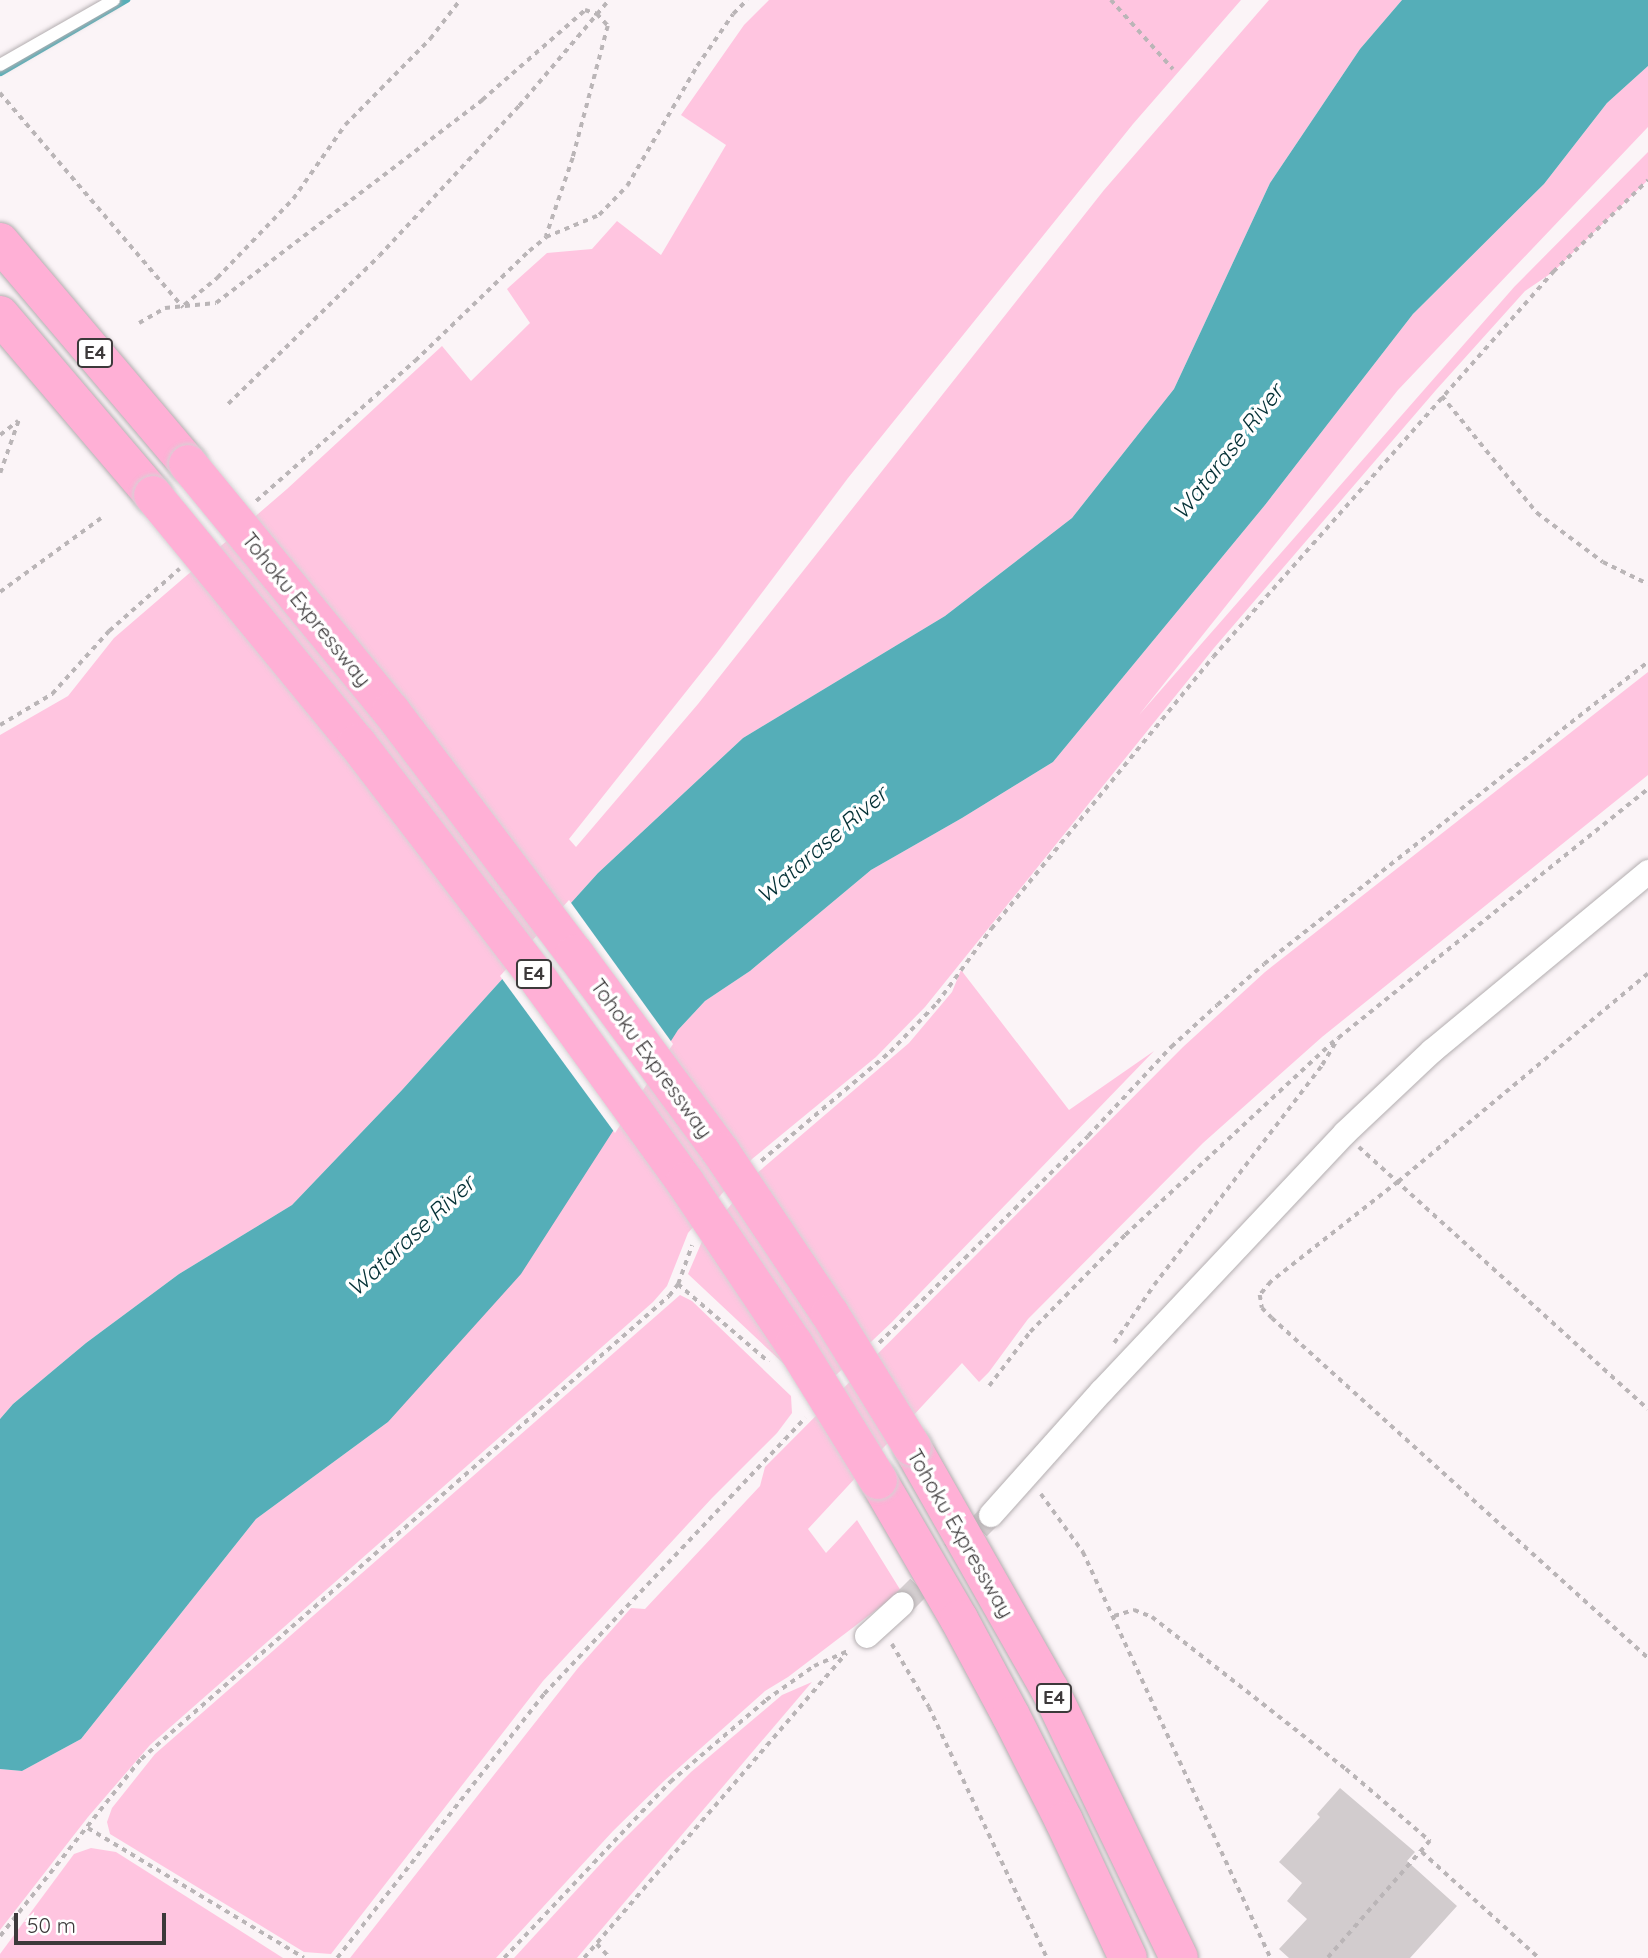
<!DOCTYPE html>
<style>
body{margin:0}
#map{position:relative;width:1648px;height:1958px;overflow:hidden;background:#fbf4f7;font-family:Quicksand,sans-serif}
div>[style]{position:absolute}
.green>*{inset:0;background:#ffc5e0}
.water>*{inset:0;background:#55aeb8}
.pier>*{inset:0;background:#fbf4f7}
.stream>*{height:6px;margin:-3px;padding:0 3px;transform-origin:3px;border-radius:3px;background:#55aeb8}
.building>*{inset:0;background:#d2ccce}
.minor-tunnel>*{height:24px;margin-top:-12px;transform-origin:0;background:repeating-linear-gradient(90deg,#d5cfd1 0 24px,transparent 0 36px)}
.path>*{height:3.5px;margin-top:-1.75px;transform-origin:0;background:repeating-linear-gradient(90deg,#bab5b7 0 5px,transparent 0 10px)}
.roads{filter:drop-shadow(0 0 2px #b3aeb0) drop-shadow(0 0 2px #b3aeb0)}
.service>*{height:12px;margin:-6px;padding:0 6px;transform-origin:6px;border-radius:6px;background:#fff}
.minor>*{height:24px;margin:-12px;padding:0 12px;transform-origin:12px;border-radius:12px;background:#fff}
.motorway>*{height:38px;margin:-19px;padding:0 19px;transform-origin:19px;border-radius:19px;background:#ffb0d6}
.bridges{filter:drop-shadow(0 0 2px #d4d3d4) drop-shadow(0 0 2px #d4d3d4)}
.motorway-bridge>*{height:38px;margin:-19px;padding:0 19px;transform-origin:19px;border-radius:19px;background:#ffb0d6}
span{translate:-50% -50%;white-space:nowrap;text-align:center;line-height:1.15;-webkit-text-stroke:7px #fff;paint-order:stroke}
.shield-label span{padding:2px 5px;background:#fff;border:2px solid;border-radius:5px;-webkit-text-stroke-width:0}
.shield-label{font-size:19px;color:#3c393a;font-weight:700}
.street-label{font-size:21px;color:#3c393a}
.water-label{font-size:23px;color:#033035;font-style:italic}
.scale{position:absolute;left:14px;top:1913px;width:152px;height:32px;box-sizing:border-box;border:4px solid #3c393a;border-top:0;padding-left:9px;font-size:21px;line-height:24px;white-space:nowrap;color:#3c393a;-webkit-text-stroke:5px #fff;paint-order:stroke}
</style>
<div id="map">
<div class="green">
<i style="clip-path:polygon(769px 0,1241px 0,1133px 124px,848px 478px,716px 654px,569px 839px,576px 847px,698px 704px,1104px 190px,1269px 0,1402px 0,1360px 49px,1270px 183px,1174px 389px,1072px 518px,945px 616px,743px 738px,598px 873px,402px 1090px,292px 1205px,179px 1274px,86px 1343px,13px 1404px,0 1419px,0 735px,68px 696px,114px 638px,287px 489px,442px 346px,471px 381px,530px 323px,507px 289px,547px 253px,592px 249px,617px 221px,661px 255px,726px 145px,681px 115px,744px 25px)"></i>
<i style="clip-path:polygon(1648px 66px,1648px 127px,1398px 390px,1139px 715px,1515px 286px,1648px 152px,1648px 180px,1553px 272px,1525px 291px,1436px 390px,1214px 648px,925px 1007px,876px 1057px,752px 1159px,688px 1233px,667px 1286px,653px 1302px,150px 1745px,88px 1817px,0 1930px,0 1769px,22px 1771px,81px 1739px,256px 1519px,388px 1422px,678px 1030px,705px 1001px,750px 971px,871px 870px,962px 818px,1053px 762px,1265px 505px,1413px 314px,1544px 184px,1607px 103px)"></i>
<i style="clip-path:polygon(1648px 672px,1648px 775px,1322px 1037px,1203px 1143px,1028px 1319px,989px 1372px,979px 1382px,962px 1363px,808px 1529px,826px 1553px,857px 1520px,901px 1591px,788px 1677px,765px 1691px,664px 1781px,613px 1831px,496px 1958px,350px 1958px,578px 1668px,631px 1608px,645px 1609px,760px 1486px,765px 1467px,1183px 1047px,1265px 972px)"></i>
<i style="clip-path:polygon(961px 970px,1069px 1110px,1154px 1051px,892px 1322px,816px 1394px,688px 1274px,703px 1239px,756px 1174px,909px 1043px,952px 992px)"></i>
<i style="clip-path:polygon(680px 1295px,692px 1301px,791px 1396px,792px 1413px,777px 1433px,712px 1498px,543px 1681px,331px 1954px,304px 1952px,110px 1834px,107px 1822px,112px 1808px,155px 1754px)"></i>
<i style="clip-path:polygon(812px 1682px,577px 1958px,514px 1958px,616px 1847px,691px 1772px,782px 1695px)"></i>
<i style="clip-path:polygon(91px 1848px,116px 1852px,283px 1958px,0 1958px,0 1954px,74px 1854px)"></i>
</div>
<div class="water">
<i style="clip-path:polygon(1402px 0,1648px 0,1648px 66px,1607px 103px,1544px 184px,1413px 314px,1265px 505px,1053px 762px,962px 818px,871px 870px,750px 971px,705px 1001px,678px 1030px,521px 1274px,388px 1422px,256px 1519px,81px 1739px,22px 1771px,0 1769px,0 1419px,13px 1404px,86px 1343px,179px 1274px,292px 1205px,402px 1090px,598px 873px,743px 738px,945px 616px,1072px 518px,1174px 389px,1270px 183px,1360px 49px)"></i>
</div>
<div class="pier">
<i style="clip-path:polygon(569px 900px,673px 1044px,615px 1133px,500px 976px)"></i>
</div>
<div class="stream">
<i style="left:1px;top:73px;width:146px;rotate:-30.1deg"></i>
</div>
<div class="building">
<i style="clip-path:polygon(1340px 1788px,1415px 1852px,1407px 1861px,1457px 1906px,1410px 1958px,1289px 1958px,1279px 1949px,1307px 1919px,1287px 1901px,1302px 1883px,1279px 1862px,1320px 1817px,1317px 1814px)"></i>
</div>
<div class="minor-tunnel">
<i style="left:902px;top:1604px;width:126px;rotate:-45deg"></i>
</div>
<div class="path">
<i style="left:1111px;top:0;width:93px;rotate:48.1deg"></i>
<i style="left:0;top:93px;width:282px;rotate:49.5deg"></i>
<i style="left:184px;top:305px;width:43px;rotate:-39.3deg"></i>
<i style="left:217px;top:278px;width:110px;rotate:-46.1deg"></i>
<i style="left:293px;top:199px;width:90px;rotate:-54.9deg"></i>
<i style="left:345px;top:125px;width:121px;rotate:-45.3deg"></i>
<i style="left:430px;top:39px;width:49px;rotate:-52.4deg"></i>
<i style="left:139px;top:323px;width:30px;rotate:-30deg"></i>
<i style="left:165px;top:308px;width:51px;rotate:-5.6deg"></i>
<i style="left:216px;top:303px;width:335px;rotate:-37.3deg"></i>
<i style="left:482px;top:100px;width:137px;rotate:-41.1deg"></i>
<i style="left:585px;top:10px;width:13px;rotate:18deg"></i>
<i style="left:597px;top:14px;width:16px;rotate:47deg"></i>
<i style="left:608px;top:26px;width:137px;rotate:104.9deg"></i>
<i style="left:573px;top:158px;width:83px;rotate:108.9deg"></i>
<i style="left:1442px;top:396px;width:151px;rotate:50.9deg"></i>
<i style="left:1537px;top:513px;width:82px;rotate:36.6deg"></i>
<i style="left:1603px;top:562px;width:50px;rotate:26.1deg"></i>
<i style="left:228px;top:404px;width:211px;rotate:-44.4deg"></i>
<i style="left:379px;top:256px;width:205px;rotate:-47deg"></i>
<i style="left:519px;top:106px;width:139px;rotate:-49.7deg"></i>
<i style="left:0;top:435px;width:23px;rotate:-38deg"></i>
<i style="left:0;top:473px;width:57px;rotate:-70.6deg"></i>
<i style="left:256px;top:501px;width:212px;rotate:-41.4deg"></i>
<i style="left:415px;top:361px;width:158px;rotate:-44deg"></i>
<i style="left:529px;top:251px;width:22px;rotate:-39deg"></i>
<i style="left:546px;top:237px;width:57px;rotate:-22.5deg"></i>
<i style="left:599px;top:215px;width:40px;rotate:-46deg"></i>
<i style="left:627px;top:186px;width:139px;rotate:-59.7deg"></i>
<i style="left:697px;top:66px;width:63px;rotate:-55.3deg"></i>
<i style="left:733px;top:14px;width:20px;rotate:-45deg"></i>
<i style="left:0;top:592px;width:125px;rotate:-36.2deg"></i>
<i style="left:0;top:725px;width:61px;rotate:-30.8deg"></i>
<i style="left:52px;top:694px;width:85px;rotate:-47.9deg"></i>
<i style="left:109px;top:631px;width:94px;rotate:-41.5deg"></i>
<i style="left:1648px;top:974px;width:325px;rotate:140.2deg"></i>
<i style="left:1398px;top:1182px;width:162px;rotate:141.8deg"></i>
<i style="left:1271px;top:1282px;width:17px;rotate:130deg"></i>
<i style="left:1260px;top:1295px;width:13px;rotate:81deg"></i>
<i style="left:1262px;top:1308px;width:14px;rotate:45deg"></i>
<i style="left:1272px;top:1318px;width:507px;rotate:42.12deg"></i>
<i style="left:1359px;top:1147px;width:390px;rotate:42.2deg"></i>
<i style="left:761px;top:1161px;width:169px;rotate:-40.2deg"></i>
<i style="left:890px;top:1052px;width:68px;rotate:-46.2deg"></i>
<i style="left:937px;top:1003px;width:92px;rotate:-53.9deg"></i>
<i style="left:991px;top:929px;width:351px;rotate:-50.8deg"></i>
<i style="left:1213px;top:657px;width:514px;rotate:-48.55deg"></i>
<i style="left:1553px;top:272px;width:132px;rotate:-44.1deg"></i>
<i style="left:678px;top:1284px;width:120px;rotate:40.6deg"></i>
<i style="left:879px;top:1343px;width:294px;rotate:-44.7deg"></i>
<i style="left:1088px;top:1136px;width:122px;rotate:-47deg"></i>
<i style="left:1171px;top:1047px;width:62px;rotate:-42.4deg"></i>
<i style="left:1217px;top:1005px;width:62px;rotate:-41.1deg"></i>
<i style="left:1264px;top:964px;width:489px;rotate:-38.2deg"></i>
<i style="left:1114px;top:1343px;width:70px;rotate:-55.4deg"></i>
<i style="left:1154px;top:1285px;width:277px;rotate:-52.6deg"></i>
<i style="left:1322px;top:1065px;width:31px;rotate:-59deg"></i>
<i style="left:1338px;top:1038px;width:398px;rotate:-38.8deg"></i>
<i style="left:989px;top:1386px;width:68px;rotate:-52.8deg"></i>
<i style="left:1030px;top:1332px;width:136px;rotate:-45.6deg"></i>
<i style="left:1125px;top:1235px;width:285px;rotate:-42.9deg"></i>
<i style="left:1041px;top:1494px;width:72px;rotate:54.1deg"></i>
<i style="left:1083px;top:1552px;width:447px;rotate:65.2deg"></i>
<i style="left:1114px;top:1616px;width:21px;rotate:-17deg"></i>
<i style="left:1134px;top:1610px;width:19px;rotate:21deg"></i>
<i style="left:1152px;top:1617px;width:246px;rotate:38.1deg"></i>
<i style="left:1346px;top:1769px;width:111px;rotate:40.6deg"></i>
<i style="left:1430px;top:1841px;width:155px;rotate:131.1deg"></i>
<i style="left:892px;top:1644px;width:73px;rotate:59.6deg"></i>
<i style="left:929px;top:1707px;width:277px;rotate:64.8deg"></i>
<i style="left:88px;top:1828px;width:252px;rotate:31deg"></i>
<i style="left:1422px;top:1852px;width:158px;rotate:42.2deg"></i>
<i style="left:0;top:1936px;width:226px;rotate:-51.5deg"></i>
<i style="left:141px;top:1759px;width:702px;rotate:-41.25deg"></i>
<i style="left:669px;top:1296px;width:15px;rotate:-53deg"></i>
<i style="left:678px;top:1284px;width:41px;rotate:-70.3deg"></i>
<i style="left:597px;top:1944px;width:19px;rotate:47deg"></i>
<i style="left:337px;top:1958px;width:335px;rotate:-51.9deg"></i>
<i style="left:544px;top:1694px;width:380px;rotate:-46.6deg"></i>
<i style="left:504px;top:1958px;width:242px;rotate:-46.7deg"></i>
<i style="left:670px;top:1782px;width:126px;rotate:-40.5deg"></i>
<i style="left:766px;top:1700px;width:59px;rotate:-35.3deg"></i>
<i style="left:814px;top:1666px;width:36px;rotate:-24deg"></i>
<i style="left:584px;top:1958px;width:402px;rotate:-49.3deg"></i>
</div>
<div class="roads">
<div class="service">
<i style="left:0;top:65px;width:131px;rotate:-29.7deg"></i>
</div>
<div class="minor">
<i style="left:991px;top:1515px;width:166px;rotate:-48.2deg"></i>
<i style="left:1102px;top:1391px;width:354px;rotate:-46.7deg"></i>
<i style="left:1345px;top:1133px;width:120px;rotate:-43.3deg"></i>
<i style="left:1432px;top:1051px;width:281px;rotate:-39.6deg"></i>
<i style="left:867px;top:1636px;width:47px;rotate:-42.4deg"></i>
</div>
<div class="motorway">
<i style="left:0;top:242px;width:291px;rotate:49.7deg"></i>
<i style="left:0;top:315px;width:236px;rotate:49.6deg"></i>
<i style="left:912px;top:1447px;width:279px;rotate:60.4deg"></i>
<i style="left:1050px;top:1690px;width:297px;rotate:64.3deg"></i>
<i style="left:878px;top:1480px;width:161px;rotate:59.8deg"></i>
<i style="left:959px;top:1619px;width:110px;rotate:61.8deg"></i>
<i style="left:1011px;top:1716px;width:118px;rotate:63.2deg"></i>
<i style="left:1064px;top:1821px;width:151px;rotate:65deg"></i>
</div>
</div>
<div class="bridges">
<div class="motorway-bridge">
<i style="left:188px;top:464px;width:320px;rotate:50.6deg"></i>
<i style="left:391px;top:711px;width:305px;rotate:52.9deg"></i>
<i style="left:575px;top:954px;width:246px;rotate:53.6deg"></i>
<i style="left:721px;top:1152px;width:195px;rotate:56.1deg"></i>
<i style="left:830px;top:1314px;width:156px;rotate:58.3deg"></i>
<i style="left:153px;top:495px;width:321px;rotate:50.6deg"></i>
<i style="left:357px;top:743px;width:302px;rotate:52.5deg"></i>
<i style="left:541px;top:983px;width:246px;rotate:54.1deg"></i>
<i style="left:685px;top:1182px;width:195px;rotate:56.1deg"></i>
<i style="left:794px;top:1344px;width:160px;rotate:58.3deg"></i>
</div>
</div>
<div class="shield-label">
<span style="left:95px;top:353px">E4</span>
<span style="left:534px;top:974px">E4</span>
<span style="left:1054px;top:1698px">E4</span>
</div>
<div class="street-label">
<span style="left:307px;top:609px;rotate:51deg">Tohoku Expressway</span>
<span style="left:652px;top:1058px;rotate:54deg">Tohoku Expressway</span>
<span style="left:961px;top:1533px;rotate:60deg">Tohoku Expressway</span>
</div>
<div class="water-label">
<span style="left:1228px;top:452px;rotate:-52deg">Watarase River</span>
<span style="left:822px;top:845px;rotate:-41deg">Watarase River</span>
<span style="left:411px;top:1236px;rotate:-43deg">Watarase River</span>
</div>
<div class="scale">50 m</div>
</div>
